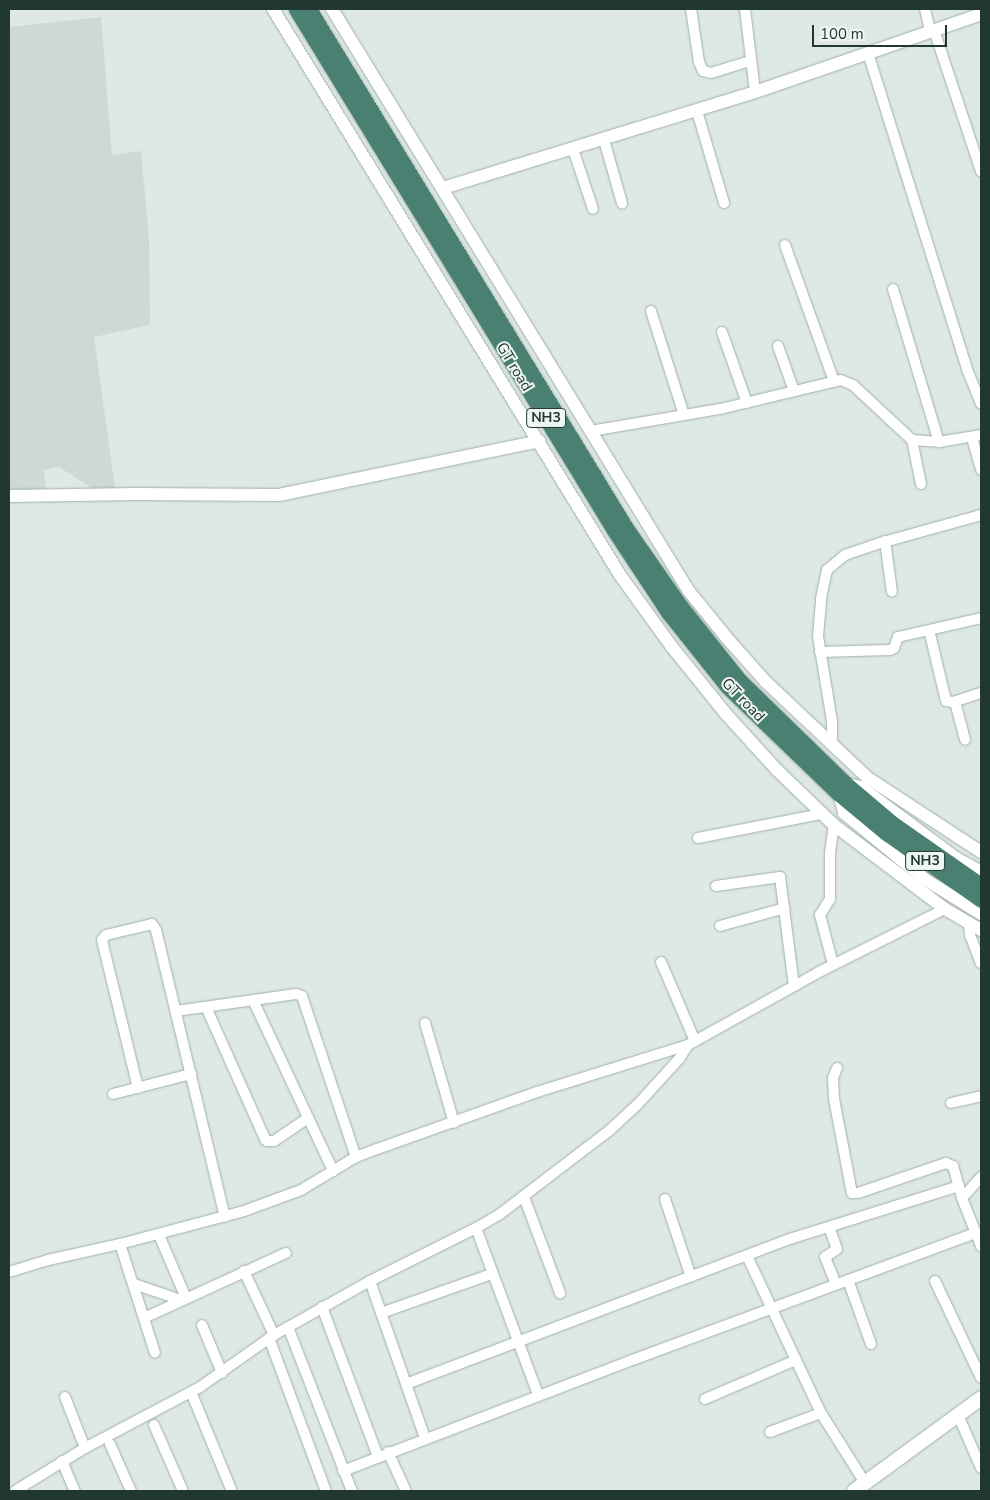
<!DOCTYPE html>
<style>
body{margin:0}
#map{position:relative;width:990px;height:1500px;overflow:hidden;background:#dee9e4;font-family:"Nunito Sans",sans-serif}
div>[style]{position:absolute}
.built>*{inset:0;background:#cdd9d3}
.roads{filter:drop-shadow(0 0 1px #a1b0ab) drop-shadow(0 0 1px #a1b0ab)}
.minor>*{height:10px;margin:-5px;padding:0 5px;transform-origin:5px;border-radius:5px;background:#fff}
.tertiary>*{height:12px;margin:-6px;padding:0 6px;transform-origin:6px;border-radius:6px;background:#fff}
.secondary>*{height:14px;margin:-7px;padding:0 7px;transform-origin:7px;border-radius:7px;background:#fff}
.trunk>*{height:15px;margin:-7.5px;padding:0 7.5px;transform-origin:7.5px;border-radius:7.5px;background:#4a8072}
span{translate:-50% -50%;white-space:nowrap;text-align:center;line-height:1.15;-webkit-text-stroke:4px #eef6f2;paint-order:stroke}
.shield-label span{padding:1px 4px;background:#eef6f2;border:1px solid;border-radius:4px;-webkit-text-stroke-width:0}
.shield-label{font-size:14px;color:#203831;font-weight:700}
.street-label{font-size:15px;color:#203831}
.frame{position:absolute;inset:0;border:10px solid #203831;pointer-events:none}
.scale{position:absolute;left:812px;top:25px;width:135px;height:22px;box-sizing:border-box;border:2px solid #203831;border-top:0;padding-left:6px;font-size:15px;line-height:18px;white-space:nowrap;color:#203831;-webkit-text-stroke:4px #eef6f2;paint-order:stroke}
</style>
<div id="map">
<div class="built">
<i style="clip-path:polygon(101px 17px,112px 155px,141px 151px,149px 239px,150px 325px,94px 337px,115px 488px,93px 489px,59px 467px,44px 470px,46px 490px,9px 490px,9px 23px,10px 27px)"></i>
</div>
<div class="roads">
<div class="minor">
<i style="left:691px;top:9px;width:54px;rotate:81.4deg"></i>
<i style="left:699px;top:62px;width:10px;rotate:66deg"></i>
<i style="left:703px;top:71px;width:8px;rotate:14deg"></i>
<i style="left:711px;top:73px;width:41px;rotate:-17.1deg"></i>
<i style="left:745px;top:9px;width:84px;rotate:83.1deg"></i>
<i style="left:925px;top:9px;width:23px;rotate:77deg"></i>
<i style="left:934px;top:30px;width:149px;rotate:71.6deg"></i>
<i style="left:868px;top:53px;width:331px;rotate:72.6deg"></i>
<i style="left:967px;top:369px;width:37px;rotate:68deg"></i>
<i style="left:697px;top:111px;width:96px;rotate:73.6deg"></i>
<i style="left:604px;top:140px;width:66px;rotate:74.1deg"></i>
<i style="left:573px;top:149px;width:63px;rotate:71.6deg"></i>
<i style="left:785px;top:245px;width:145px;rotate:70.2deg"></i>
<i style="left:893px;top:289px;width:160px;rotate:73.3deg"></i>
<i style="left:651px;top:311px;width:109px;rotate:72.4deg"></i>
<i style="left:722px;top:332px;width:75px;rotate:70.6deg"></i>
<i style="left:778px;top:346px;width:48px;rotate:70.4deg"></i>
<i style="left:591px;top:431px;width:131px;rotate:-9.7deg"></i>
<i style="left:720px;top:409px;width:124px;rotate:-13.5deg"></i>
<i style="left:841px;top:380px;width:13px;rotate:23deg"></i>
<i style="left:853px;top:385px;width:81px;rotate:43deg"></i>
<i style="left:912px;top:440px;width:27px;rotate:4deg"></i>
<i style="left:939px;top:442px;width:43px;rotate:-9.5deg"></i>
<i style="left:972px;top:438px;width:33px;rotate:74deg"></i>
<i style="left:912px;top:440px;width:45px;rotate:78.4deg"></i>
<i style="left:885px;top:541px;width:51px;rotate:82.2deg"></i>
<i style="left:929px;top:630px;width:73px;rotate:76.5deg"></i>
<i style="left:946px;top:701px;width:7px;rotate:8deg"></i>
<i style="left:953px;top:702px;width:29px;rotate:-18deg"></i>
<i style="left:820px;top:652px;width:70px;rotate:-1.6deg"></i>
<i style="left:890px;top:650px;width:4px;rotate:-27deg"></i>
<i style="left:894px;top:648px;width:12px;rotate:-70deg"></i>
<i style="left:898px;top:637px;width:85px;rotate:-12.9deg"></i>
<i style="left:955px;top:702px;width:39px;rotate:75deg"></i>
<i style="left:832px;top:744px;width:23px;rotate:-90deg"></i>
<i style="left:832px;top:721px;width:86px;rotate:-99.4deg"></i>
<i style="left:818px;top:636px;width:38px;rotate:-85deg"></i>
<i style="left:821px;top:598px;width:29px;rotate:-78deg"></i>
<i style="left:827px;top:570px;width:23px;rotate:-40deg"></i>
<i style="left:845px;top:555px;width:37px;rotate:-19deg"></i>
<i style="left:880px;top:543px;width:105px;rotate:-15.5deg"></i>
<i style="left:698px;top:838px;width:126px;rotate:-11deg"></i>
<i style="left:716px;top:886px;width:65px;rotate:-8deg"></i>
<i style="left:780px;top:877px;width:110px;rotate:82.7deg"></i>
<i style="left:969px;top:922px;width:13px;rotate:86deg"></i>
<i style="left:970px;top:935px;width:30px;rotate:69deg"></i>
<i style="left:720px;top:926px;width:67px;rotate:-15.5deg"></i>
<i style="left:661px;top:962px;width:86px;rotate:66.7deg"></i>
<i style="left:833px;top:964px;width:51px;rotate:-104.9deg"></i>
<i style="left:820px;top:915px;width:19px;rotate:-58deg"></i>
<i style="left:830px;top:899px;width:46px;rotate:-90deg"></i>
<i style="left:830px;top:853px;width:28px;rotate:-82deg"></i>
<i style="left:253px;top:1000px;width:189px;rotate:64.9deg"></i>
<i style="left:206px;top:1007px;width:145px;rotate:65.9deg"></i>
<i style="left:265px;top:1139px;width:3px;rotate:45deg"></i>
<i style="left:267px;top:1141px;width:7px"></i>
<i style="left:274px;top:1141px;width:41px;rotate:-34.1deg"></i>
<i style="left:176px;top:1011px;width:121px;rotate:-8.1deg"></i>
<i style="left:296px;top:994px;width:6px;rotate:18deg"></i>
<i style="left:302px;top:996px;width:170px;rotate:71.5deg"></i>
<i style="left:425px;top:1023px;width:104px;rotate:73.8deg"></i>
<i style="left:837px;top:1068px;width:11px;rotate:112deg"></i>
<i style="left:833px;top:1078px;width:21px;rotate:87deg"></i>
<i style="left:834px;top:1099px;width:96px;rotate:79.2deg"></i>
<i style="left:852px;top:1193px;width:6px"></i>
<i style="left:858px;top:1193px;width:93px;rotate:-18.8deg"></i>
<i style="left:946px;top:1163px;width:8px;rotate:23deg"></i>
<i style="left:953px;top:1166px;width:33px;rotate:74deg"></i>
<i style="left:138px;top:1088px;width:152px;rotate:-103.7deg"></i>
<i style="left:102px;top:940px;width:6px;rotate:-51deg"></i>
<i style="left:106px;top:935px;width:47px;rotate:-13.4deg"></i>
<i style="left:152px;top:924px;width:7px;rotate:56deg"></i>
<i style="left:156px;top:930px;width:295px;rotate:76.5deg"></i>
<i style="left:113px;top:1094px;width:81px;rotate:-14.4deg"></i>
<i style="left:951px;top:1103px;width:31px;rotate:-13deg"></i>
<i style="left:981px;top:1177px;width:28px;rotate:132deg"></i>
<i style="left:962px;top:1198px;width:52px;rotate:68.4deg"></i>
<i style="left:524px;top:1197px;width:103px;rotate:69.4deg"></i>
<i style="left:665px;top:1199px;width:82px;rotate:71.6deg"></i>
<i style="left:829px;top:1227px;width:23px;rotate:70deg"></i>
<i style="left:837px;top:1249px;width:14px;rotate:146deg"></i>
<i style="left:825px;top:1257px;width:29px;rotate:68deg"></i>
<i style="left:476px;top:1228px;width:178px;rotate:69.6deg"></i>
<i style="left:159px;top:1235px;width:69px;rotate:66.8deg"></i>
<i style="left:120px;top:1244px;width:114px;rotate:72.2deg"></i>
<i style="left:747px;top:1256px;width:174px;rotate:64.8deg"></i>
<i style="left:821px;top:1413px;width:83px;rotate:57.8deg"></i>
<i style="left:244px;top:1271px;width:71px;rotate:64.9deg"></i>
<i style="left:9px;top:1272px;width:41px;rotate:-17.1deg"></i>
<i style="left:48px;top:1260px;width:74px;rotate:-12.5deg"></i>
<i style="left:120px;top:1244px;width:128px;rotate:-14.9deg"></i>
<i style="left:244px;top:1211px;width:61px;rotate:-20.2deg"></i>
<i style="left:301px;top:1190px;width:64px;rotate:-31deg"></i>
<i style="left:356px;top:1157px;width:22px;rotate:-21deg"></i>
<i style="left:377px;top:1149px;width:170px;rotate:-19.6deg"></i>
<i style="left:537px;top:1092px;width:158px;rotate:-17.3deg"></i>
<i style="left:848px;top:1280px;width:68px;rotate:70.2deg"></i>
<i style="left:370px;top:1281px;width:166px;rotate:70.7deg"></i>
<i style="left:935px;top:1281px;width:107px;rotate:64.6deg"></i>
<i style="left:134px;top:1284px;width:50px;rotate:18.8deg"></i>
<i style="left:322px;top:1307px;width:160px;rotate:69.5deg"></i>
<i style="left:381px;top:1313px;width:118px;rotate:-19.4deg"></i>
<i style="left:144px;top:1318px;width:156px;rotate:-24.6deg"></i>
<i style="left:202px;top:1325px;width:52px;rotate:67.4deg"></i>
<i style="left:288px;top:1327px;width:176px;rotate:68.7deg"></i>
<i style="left:269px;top:1338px;width:163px;rotate:69.6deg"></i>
<i style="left:406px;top:1384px;width:414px;rotate:-20.7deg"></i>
<i style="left:793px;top:1238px;width:174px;rotate:-17.4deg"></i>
<i style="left:191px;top:1392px;width:105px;rotate:67.6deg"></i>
<i style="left:65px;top:1397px;width:55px;rotate:68.6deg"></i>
<i style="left:705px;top:1399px;width:99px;rotate:-23.2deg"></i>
<i style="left:958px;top:1415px;width:58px;rotate:66.5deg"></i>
<i style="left:154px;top:1425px;width:72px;rotate:66.3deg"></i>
<i style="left:770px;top:1432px;width:54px;rotate:-20.4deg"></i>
<i style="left:110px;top:1444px;width:51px;rotate:65.9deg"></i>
<i style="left:388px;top:1452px;width:43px;rotate:65.2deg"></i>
<i style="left:62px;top:1461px;width:33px;rotate:67deg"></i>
<i style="left:343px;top:1471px;width:313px;rotate:-21deg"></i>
<i style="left:635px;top:1359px;width:363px;rotate:-20.3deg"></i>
<i style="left:15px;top:1491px;width:82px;rotate:-31.6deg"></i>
<i style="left:85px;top:1448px;width:130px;rotate:-27.9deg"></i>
<i style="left:200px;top:1387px;width:90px;rotate:-35.1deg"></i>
<i style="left:274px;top:1335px;width:110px;rotate:-29.4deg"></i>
<i style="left:370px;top:1281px;width:119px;rotate:-26.6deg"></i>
<i style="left:476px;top:1228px;width:28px;rotate:-30deg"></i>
<i style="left:500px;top:1214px;width:138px;rotate:-37.4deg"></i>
<i style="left:610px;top:1130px;width:38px;rotate:-43deg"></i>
<i style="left:638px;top:1104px;width:61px;rotate:-47.7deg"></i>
<i style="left:679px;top:1059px;width:17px;rotate:-57deg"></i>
<i style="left:688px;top:1045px;width:150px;rotate:-29.1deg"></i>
<i style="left:819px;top:972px;width:141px;rotate:-26.6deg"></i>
</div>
<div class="tertiary">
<i style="left:273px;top:9px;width:664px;rotate:58.49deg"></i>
<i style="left:620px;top:575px;width:89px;rotate:54.2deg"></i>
<i style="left:672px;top:647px;width:86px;rotate:51.1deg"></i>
<i style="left:726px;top:714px;width:76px;rotate:47.7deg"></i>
<i style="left:777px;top:770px;width:79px;rotate:44deg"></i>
<i style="left:834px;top:825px;width:139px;rotate:37.1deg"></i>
<i style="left:945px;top:909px;width:42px;rotate:30.3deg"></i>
<i style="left:332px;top:9px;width:681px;rotate:58.5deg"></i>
<i style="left:688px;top:590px;width:60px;rotate:51deg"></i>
<i style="left:726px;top:637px;width:60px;rotate:48.4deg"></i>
<i style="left:766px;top:682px;width:140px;rotate:43.3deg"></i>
<i style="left:868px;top:778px;width:135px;rotate:33.2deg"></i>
<i style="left:443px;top:188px;width:326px;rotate:-17.1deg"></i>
<i style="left:755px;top:92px;width:239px;rotate:-19deg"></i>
<i style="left:9px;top:496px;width:127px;rotate:-0.9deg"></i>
<i style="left:136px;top:494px;width:143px;rotate:0.4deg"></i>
<i style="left:279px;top:495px;width:266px;rotate:-11.7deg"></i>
<i style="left:846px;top:784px;width:15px;rotate:11deg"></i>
<i style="left:861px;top:787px;width:119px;rotate:36.8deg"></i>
<i style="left:956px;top:858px;width:29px;rotate:29deg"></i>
<i style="left:839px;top:794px;width:20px;rotate:75deg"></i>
<i style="left:844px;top:813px;width:106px;rotate:39.3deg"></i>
<i style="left:926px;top:880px;width:65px;rotate:31.7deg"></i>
</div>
<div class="secondary">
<i style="left:854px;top:1491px;width:157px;rotate:-36.2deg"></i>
</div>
<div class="trunk">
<i style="left:296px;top:9px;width:610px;rotate:58.6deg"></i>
<i style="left:614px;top:530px;width:98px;rotate:56.6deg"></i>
<i style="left:668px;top:612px;width:95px;rotate:51.4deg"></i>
<i style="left:727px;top:686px;width:156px;rotate:44deg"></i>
<i style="left:839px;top:794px;width:61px;rotate:39.7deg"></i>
<i style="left:886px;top:833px;width:116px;rotate:35.2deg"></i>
<i style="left:309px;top:9px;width:608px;rotate:58.58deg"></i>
<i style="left:626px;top:528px;width:96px;rotate:55.2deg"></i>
<i style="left:681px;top:607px;width:93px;rotate:51.5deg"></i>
<i style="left:739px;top:680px;width:149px;rotate:44.2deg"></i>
<i style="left:846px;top:784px;width:60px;rotate:40.3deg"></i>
<i style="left:892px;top:823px;width:108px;rotate:34.9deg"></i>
</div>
</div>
<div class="shield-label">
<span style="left:546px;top:418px">NH3</span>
<span style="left:925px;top:861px">NH3</span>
</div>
<div class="street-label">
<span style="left:514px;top:367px;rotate:59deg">GT road</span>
<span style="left:743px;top:700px;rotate:46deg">GT road</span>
</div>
<div class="frame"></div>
<div class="scale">100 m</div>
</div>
